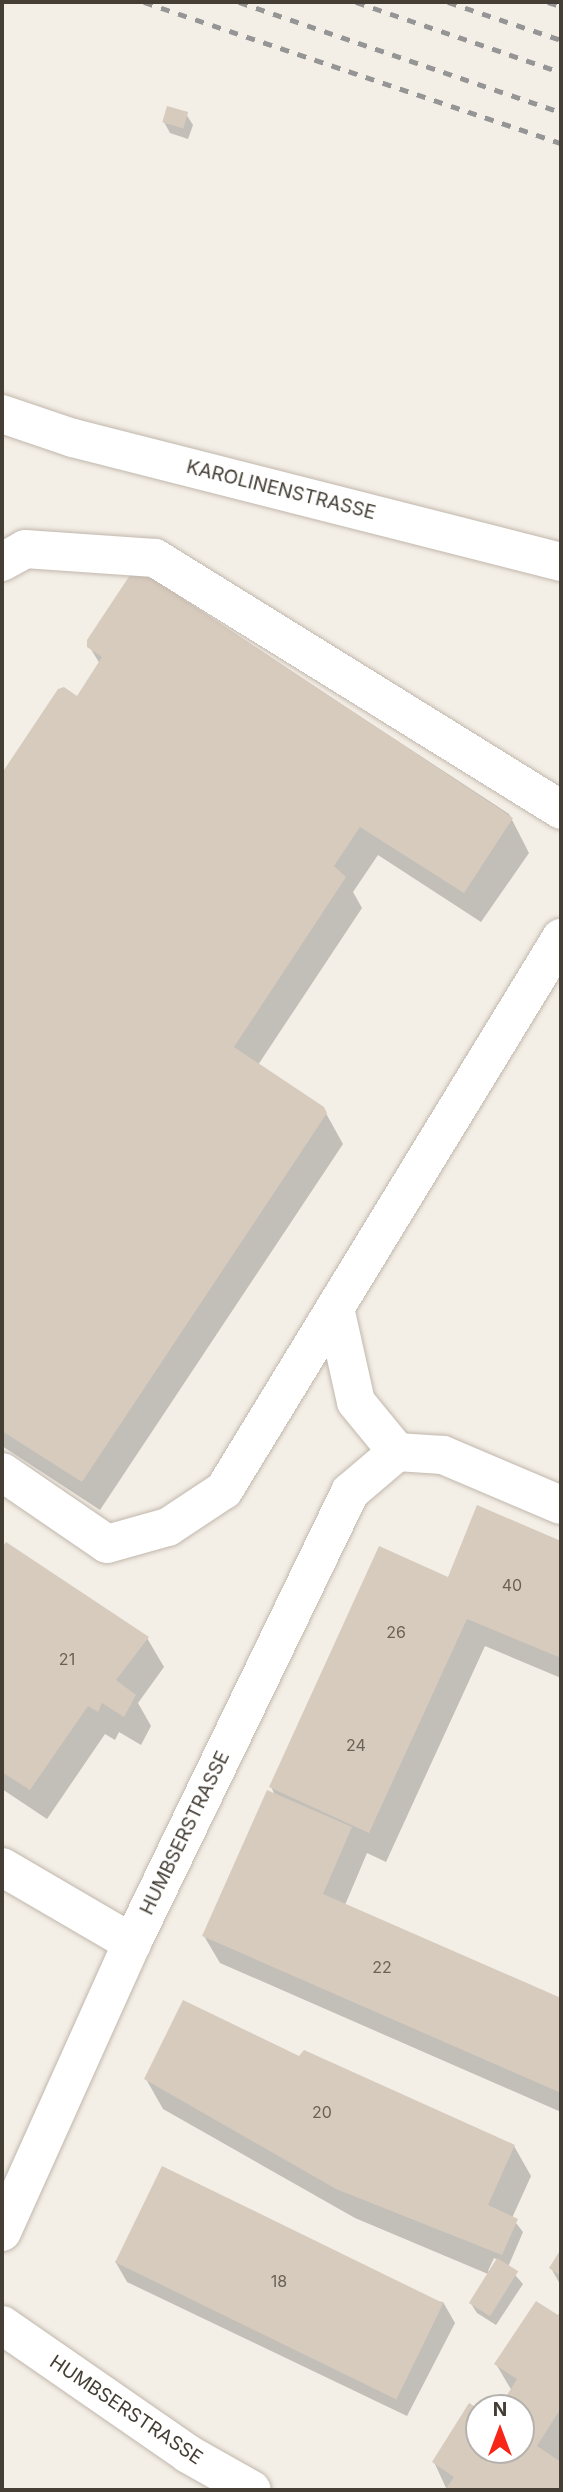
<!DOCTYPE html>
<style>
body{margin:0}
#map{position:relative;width:563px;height:2492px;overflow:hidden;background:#f3eee6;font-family:Inter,sans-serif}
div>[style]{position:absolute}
.shadow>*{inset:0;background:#0003}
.building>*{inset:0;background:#d7cbbe;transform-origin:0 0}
.roads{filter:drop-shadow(0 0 2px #c1b7ac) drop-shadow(0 0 2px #c1b7ac)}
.minor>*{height:38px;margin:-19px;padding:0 19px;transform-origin:19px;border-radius:19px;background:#fff}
.rail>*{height:5px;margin-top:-2.5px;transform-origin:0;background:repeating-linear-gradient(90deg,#959595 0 9px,transparent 0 18px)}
span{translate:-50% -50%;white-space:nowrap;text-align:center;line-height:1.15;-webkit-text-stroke:5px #fff;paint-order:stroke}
.number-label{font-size:16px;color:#6a6157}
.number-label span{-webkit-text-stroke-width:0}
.street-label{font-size:19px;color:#453e35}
.frame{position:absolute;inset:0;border:4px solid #453e35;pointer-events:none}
.north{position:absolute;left:465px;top:2394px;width:70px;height:70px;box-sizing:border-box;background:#fff;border:2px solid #b5b2ae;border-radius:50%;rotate:0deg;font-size:19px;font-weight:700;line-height:28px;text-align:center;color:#453e35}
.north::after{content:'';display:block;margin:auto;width:24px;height:32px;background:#f72619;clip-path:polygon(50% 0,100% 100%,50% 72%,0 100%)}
</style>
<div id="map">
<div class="shadow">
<i style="clip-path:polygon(186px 114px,193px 125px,188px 139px,170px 133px,164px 122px)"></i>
<i style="clip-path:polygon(140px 572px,509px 814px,529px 853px,481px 922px,378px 855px,353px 892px,362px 908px,258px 1065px,323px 1108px,343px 1144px,100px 1510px,2px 1446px,2px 777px,59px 690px,77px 699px,100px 664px,89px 646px)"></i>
<i style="clip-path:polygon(478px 1508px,561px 1543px,561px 1678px,485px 1646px,386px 1862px,367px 1853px,345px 1905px,561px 2000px,561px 2112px,220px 1963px,204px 1936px,275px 1795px,271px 1787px,448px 1579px)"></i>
<i style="clip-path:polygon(6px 1545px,147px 1638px,164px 1667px,138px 1703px,151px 1726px,141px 1745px,119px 1732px,115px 1740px,105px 1734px,47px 1819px,2px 1789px,2px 1551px)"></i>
<i style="clip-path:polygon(evenodd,299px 2059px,514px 2146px,531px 2176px,512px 2218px,523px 2232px,508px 2267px,523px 2284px,496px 2325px,477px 2313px,470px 2302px,488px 2274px,355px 2218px,163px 2109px,146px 2079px,299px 2059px,494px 2258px,498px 2260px,490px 2272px,488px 2271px,494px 2258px)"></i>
<i style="clip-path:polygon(561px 2252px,561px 2286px,551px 2268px)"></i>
<i style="clip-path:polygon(115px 2261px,443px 2302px,455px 2323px,407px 2416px,127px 2282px)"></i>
<i style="clip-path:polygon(561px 2313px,561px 2490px,447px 2490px,434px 2462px,479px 2411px,479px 2450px,521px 2450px,521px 2408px,501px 2408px,512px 2391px,496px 2364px)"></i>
</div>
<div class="building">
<i style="left:167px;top:106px;width:22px;height:17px;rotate:16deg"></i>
<i style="clip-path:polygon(140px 570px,513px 818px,464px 893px,360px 827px,334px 866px,346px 877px,234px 1047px,324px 1107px,327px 1113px,82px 1482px,2px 1431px,2px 773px,58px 689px,64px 687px,77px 696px,102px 657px,87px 647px,87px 640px,132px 572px)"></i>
<i style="clip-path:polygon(477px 1505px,561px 1541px,561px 1658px,467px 1619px,369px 1833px,269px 1787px,379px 1546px,448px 1577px)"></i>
<i style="clip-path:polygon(6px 1542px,149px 1637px,116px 1680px,136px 1695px,124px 1717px,102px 1703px,98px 1712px,88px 1706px,30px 1790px,2px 1772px,2px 1548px)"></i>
<i style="clip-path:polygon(267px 1790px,352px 1827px,323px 1894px,561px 1998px,561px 2093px,202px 1936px)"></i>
<i style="clip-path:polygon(183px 2000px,299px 2056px,304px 2050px,515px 2145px,488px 2205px,518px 2219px,502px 2255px,336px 2189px,144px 2079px)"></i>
<i style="left:162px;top:2166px;width:313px;height:107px;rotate:26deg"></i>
<i style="clip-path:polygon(561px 2249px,561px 2276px,549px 2268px)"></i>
<i style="left:497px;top:2258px;width:25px;height:53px;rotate:32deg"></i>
<i style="clip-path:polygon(536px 2301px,558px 2315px,561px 2310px,561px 2408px,537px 2446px,561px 2462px,561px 2484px,557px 2490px,445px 2490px,454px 2477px,432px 2462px,469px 2403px,479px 2409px,479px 2450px,521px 2450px,521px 2408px,499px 2408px,517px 2379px,494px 2364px)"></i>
</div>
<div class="roads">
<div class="minor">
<i style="left:2px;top:414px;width:75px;rotate:18.7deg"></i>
<i style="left:73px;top:438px;width:504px;rotate:14.26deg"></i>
<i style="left:2px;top:562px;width:26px;rotate:-29deg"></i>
<i style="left:25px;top:549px;width:130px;rotate:4deg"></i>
<i style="left:155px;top:558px;width:478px;rotate:31.8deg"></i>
<i style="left:335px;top:1308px;width:96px;rotate:77.4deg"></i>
<i style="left:356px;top:1402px;width:65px;rotate:50.6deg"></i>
<i style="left:397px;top:1452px;width:46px;rotate:3.7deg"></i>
<i style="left:443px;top:1455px;width:128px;rotate:23deg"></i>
<i style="left:2px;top:1472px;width:127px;rotate:34.4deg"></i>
<i style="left:107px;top:1544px;width:63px;rotate:-15.6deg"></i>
<i style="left:168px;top:1527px;width:67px;rotate:-33.5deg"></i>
<i style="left:224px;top:1490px;width:647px;rotate:-58.6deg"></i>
<i style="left:2px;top:1867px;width:151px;rotate:30.3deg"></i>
<i style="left:2px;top:2232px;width:317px;rotate:-65.8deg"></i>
<i style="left:132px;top:1943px;width:501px;rotate:-64.2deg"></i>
<i style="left:350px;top:1492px;width:62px;rotate:-40.4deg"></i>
<i style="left:2px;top:2325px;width:226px;rotate:34.7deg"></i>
<i style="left:188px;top:2454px;width:73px;rotate:29.4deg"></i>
</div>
</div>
<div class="rail">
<i style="left:144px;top:2px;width:440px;rotate:18.7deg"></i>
<i style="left:239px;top:2px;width:340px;rotate:18.9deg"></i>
<i style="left:356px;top:2px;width:217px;rotate:18.9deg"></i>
<i style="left:448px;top:2px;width:119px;rotate:18.6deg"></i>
<i style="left:548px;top:2px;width:14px;rotate:17deg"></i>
</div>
<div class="number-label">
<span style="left:512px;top:1585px">40</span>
<span style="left:396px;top:1632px">26</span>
<span style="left:67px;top:1659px">21</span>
<span style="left:356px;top:1745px">24</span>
<span style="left:382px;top:1967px">22</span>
<span style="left:322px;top:2112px">20</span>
<span style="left:279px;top:2281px">18</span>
</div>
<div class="street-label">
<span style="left:281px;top:490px;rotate:14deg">KAROLINENSTRASSE</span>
<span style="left:185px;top:1833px;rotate:-64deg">HUMBSERSTRASSE</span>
<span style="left:126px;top:2410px;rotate:34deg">HUMBSERSTRASSE</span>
</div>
<div class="frame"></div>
<div class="north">N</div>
</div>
